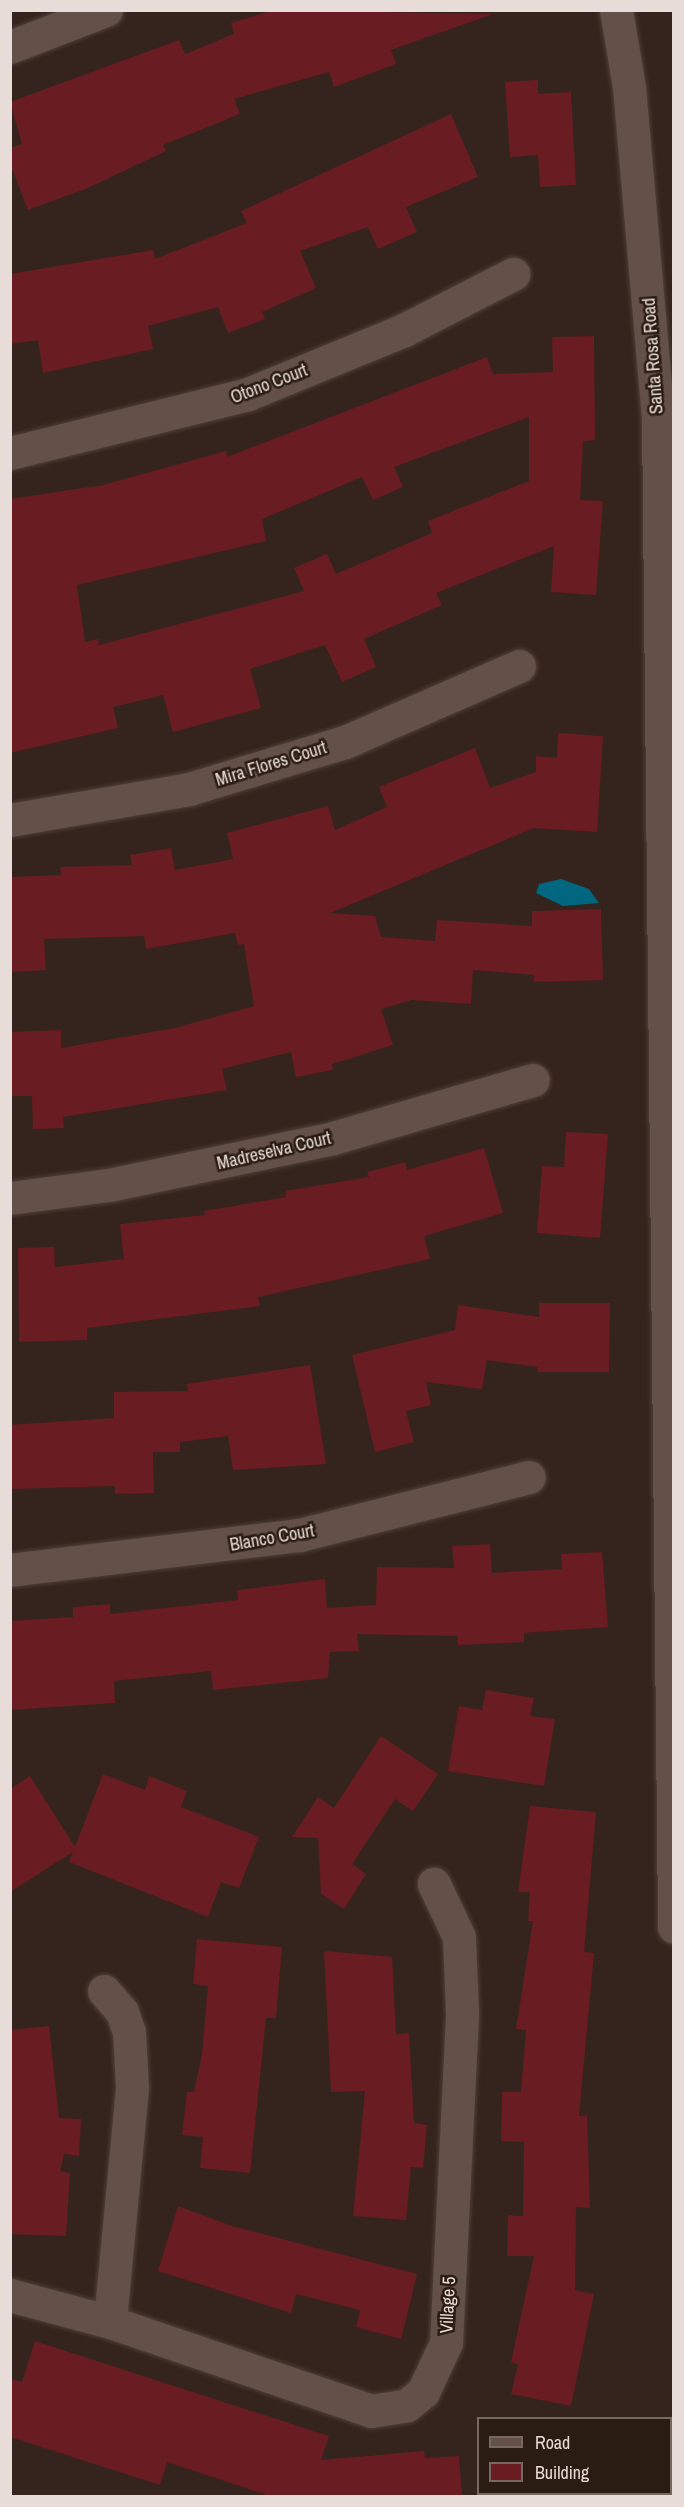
<!DOCTYPE html>
<style>
body{margin:0}
#map{position:relative;width:684px;height:2507px;overflow:hidden;background:#35241d;font-family:"Archivo Narrow",sans-serif}
div>[style]{position:absolute}
.water>*{inset:0;background:#01667f}
.building>*{inset:0;background:#691c21}
.roads{filter:drop-shadow(0 0 2px #4d3f39) drop-shadow(0 0 2px #4d3f39)}
.minor>*{height:33px;margin:-16.5px;padding:0 16.5px;transform-origin:16.5px;border-radius:16.5px;background:#635048}
.secondary>*{height:33px;margin:-16.5px;padding:0 16.5px;transform-origin:16.5px;border-radius:16.5px;background:#635048}
span{translate:-50% -50%;white-space:nowrap;text-align:center;line-height:1.15;-webkit-text-stroke:5px #2a1b13;paint-order:stroke}
.street-label{font-size:18px;color:#e7dcd7}
.frame{position:absolute;inset:0;border:12px solid #e7dcd7;pointer-events:none}
.legend{position:absolute;left:477px;top:2417px;width:195px;height:78px;box-sizing:border-box;background:#2a1b13;border:2px solid #766861;margin:0;padding:8px 10px;list-style:none;font-size:18px;color:#e7dcd7}
.legend li{display:flex;align-items:center;gap:12px;height:30px}
.legend b{width:30px;border:2px solid #766861}
</style>
<div id="map">
<div class="water">
<i style="clip-path:polygon(561px 879px,589px 889px,599px 903px,563px 906px,536px 893px,539px 884px)"></i>
</div>
<div class="building">
<i style="clip-path:polygon(273px 10px,493px 14px,391px 50px,396px 64px,334px 87px,329px 72px,234px 99px,240px 114px,163px 145px,166px 151px,88px 188px,28px 210px,10px 163px,10px 148px,22px 144px,10px 102px,179px 40px,185px 54px,234px 34px,231px 23px)"></i>
<i style="clip-path:polygon(538px 80px,538px 94px,571px 92px,576px 185px,540px 187px,538px 155px,510px 157px,505px 82px)"></i>
<i style="clip-path:polygon(451px 114px,478px 177px,406px 207px,417px 232px,378px 249px,368px 227px,300px 251px,316px 288px,262px 312px,265px 319px,228px 333px,218px 307px,148px 326px,153px 349px,43px 373px,38px 340px,10px 344px,10px 274px,153px 250px,155px 259px,247px 223px,241px 211px)"></i>
<i style="clip-path:polygon(evenodd,594px 336px,595px 440px,583px 441px,580px 500px,603px 501px,596px 595px,551px 592px,554px 546px,436px 593px,442px 605px,364px 639px,376px 667px,342px 682px,325px 645px,250px 669px,261px 708px,173px 732px,163px 695px,113px 707px,118px 728px,10px 753px,10px 499px,103px 485px,226px 451px,227px 457px,487px 357px,493px 374px,553px 372px,552px 337px,594px 336px,529px 417px,529px 481px,428px 521px,432px 533px,336px 574px,327px 554px,294px 568px,304px 591px,99px 645px,98px 639px,85px 642px,77px 585px,266px 541px,262px 519px,362px 477px,373px 500px,403px 487px,394px 467px,529px 417px)"></i>
<i style="clip-path:polygon(558px 733px,603px 736px,597px 832px,534px 828px,330px 913px,375px 916px,381px 937px,435px 941px,437px 920px,532px 926px,532px 911px,601px 909px,603px 980px,534px 982px,534px 975px,473px 970px,471px 1004px,412px 1000px,381px 1009px,393px 1045px,332px 1064px,333px 1070px,296px 1077px,291px 1052px,222px 1069px,227px 1090px,63px 1117px,64px 1128px,33px 1129px,32px 1096px,10px 1096px,10px 1032px,61px 1030px,61px 1048px,175px 1028px,254px 1006px,244px 944px,238px 945px,235px 933px,146px 949px,144px 936px,44px 939px,46px 970px,10px 972px,10px 877px,61px 875px,60px 867px,132px 865px,130px 855px,171px 848px,175px 870px,233px 859px,227px 833px,328px 806px,335px 830px,387px 807px,379px 787px,475px 748px,490px 788px,536px 772px,536px 756px,557px 758px)"></i>
<i style="clip-path:polygon(566px 1132px,608px 1134px,600px 1238px,537px 1233px,542px 1166px,564px 1167px)"></i>
<i style="clip-path:polygon(484px 1148px,503px 1213px,424px 1236px,430px 1259px,258px 1297px,260px 1306px,87px 1328px,87px 1340px,19px 1342px,18px 1248px,54px 1247px,55px 1267px,124px 1259px,120px 1224px,205px 1215px,204px 1211px,286px 1197px,285px 1191px,369px 1177px,367px 1172px,405px 1162px,407px 1170px)"></i>
<i style="clip-path:polygon(539px 1303px,610px 1303px,609px 1372px,538px 1372px,538px 1367px,487px 1360px,482px 1389px,426px 1382px,431px 1405px,406px 1411px,414px 1442px,375px 1452px,352px 1355px,455px 1330px,458px 1305px,539px 1317px)"></i>
<i style="clip-path:polygon(310px 1365px,326px 1464px,233px 1470px,228px 1436px,180px 1442px,180px 1452px,153px 1452px,154px 1493px,115px 1494px,115px 1486px,10px 1489px,10px 1425px,114px 1418px,114px 1392px,188px 1391px,187px 1384px)"></i>
<i style="clip-path:polygon(490px 1544px,492px 1573px,562px 1569px,561px 1554px,602px 1552px,608px 1627px,524px 1633px,524px 1642px,458px 1645px,458px 1636px,357px 1634px,359px 1651px,330px 1652px,328px 1678px,213px 1690px,211px 1671px,114px 1681px,115px 1703px,10px 1710px,10px 1621px,73px 1617px,73px 1607px,110px 1604px,110px 1614px,238px 1600px,237px 1590px,325px 1579px,327px 1608px,376px 1605px,377px 1567px,454px 1568px,452px 1546px)"></i>
<i style="clip-path:polygon(486px 1690px,534px 1698px,530px 1716px,555px 1719px,544px 1786px,448px 1771px,459px 1706px,482px 1710px)"></i>
<i style="clip-path:polygon(381px 1736px,438px 1774px,413px 1811px,395px 1799px,352px 1864px,366px 1874px,344px 1909px,321px 1894px,318px 1838px,292px 1837px,318px 1797px,334px 1808px)"></i>
<i style="clip-path:polygon(103px 1774px,145px 1790px,149px 1776px,187px 1791px,181px 1807px,259px 1837px,239px 1888px,221px 1882px,208px 1917px,69px 1862px,73px 1852px,10px 1892px,10px 1789px,30px 1776px,75px 1847px)"></i>
<i style="clip-path:polygon(530px 1806px,596px 1812px,584px 1952px,594px 1953px,579px 2116px,587px 2116px,590px 2208px,576px 2207px,575px 2290px,594px 2294px,571px 2406px,511px 2394px,518px 2364px,511px 2362px,534px 2256px,507px 2256px,508px 2215px,523px 2216px,524px 2142px,501px 2141px,502px 2092px,521px 2092px,526px 2030px,516px 2029px,533px 1921px,528px 1921px,530px 1892px,518px 1892px)"></i>
<i style="clip-path:polygon(197px 1939px,282px 1947px,276px 2018px,266px 2018px,250px 2173px,200px 2168px,203px 2137px,182px 2135px,187px 2092px,194px 2092px,202px 2054px,208px 1986px,193px 1984px)"></i>
<i style="clip-path:polygon(324px 1951px,392px 1957px,396px 2034px,409px 2033px,414px 2123px,427px 2125px,423px 2168px,411px 2167px,406px 2220px,353px 2216px,365px 2091px,331px 2092px)"></i>
<i style="clip-path:polygon(49px 2026px,59px 2118px,81px 2119px,79px 2156px,64px 2154px,60px 2171px,70px 2173px,66px 2236px,10px 2234px,10px 2030px)"></i>
<i style="clip-path:polygon(178px 2206px,232px 2226px,417px 2274px,401px 2339px,356px 2327px,360px 2310px,296px 2294px,291px 2313px,158px 2271px)"></i>
<i style="clip-path:polygon(35px 2341px,329px 2436px,321px 2460px,424px 2451px,425px 2458px,459px 2456px,462px 2496px,270px 2496px,167px 2462px,160px 2485px,10px 2437px,10px 2379px,22px 2382px)"></i>
</div>
<div class="roads">
<div class="minor">
<i style="left:10px;top:47px;width:103px;rotate:-21.1deg"></i>
<i style="left:10px;top:453px;width:245px;rotate:-13.9deg"></i>
<i style="left:248px;top:394px;width:169px;rotate:-22.3deg"></i>
<i style="left:404px;top:330px;width:123px;rotate:-27.2deg"></i>
<i style="left:10px;top:820px;width:182px;rotate:-9.8deg"></i>
<i style="left:189px;top:789px;width:163px;rotate:-16.8deg"></i>
<i style="left:345px;top:742px;width:190px;rotate:-23.6deg"></i>
<i style="left:10px;top:1198px;width:100px;rotate:-7.5deg"></i>
<i style="left:109px;top:1185px;width:229px;rotate:-11.8deg"></i>
<i style="left:333px;top:1138px;width:208px;rotate:-16.2deg"></i>
<i style="left:10px;top:1570px;width:292px;rotate:-6.9deg"></i>
<i style="left:300px;top:1535px;width:236px;rotate:-14.2deg"></i>
<i style="left:104px;top:1991px;width:28px;rotate:49deg"></i>
<i style="left:122px;top:2012px;width:21px;rotate:71deg"></i>
<i style="left:129px;top:2032px;width:56px;rotate:86.9deg"></i>
<i style="left:132px;top:2088px;width:235px;rotate:95.4deg"></i>
<i style="left:10px;top:2295px;width:104px;rotate:15.1deg"></i>
<i style="left:110px;top:2322px;width:276px;rotate:18.8deg"></i>
<i style="left:371px;top:2411px;width:36px;rotate:-9deg"></i>
<i style="left:407px;top:2405px;width:21px;rotate:-39deg"></i>
<i style="left:423px;top:2392px;width:54px;rotate:-64.9deg"></i>
<i style="left:446px;top:2343px;width:331px;rotate:-87.2deg"></i>
<i style="left:462px;top:2012px;width:75px;rotate:-92.3deg"></i>
<i style="left:459px;top:1937px;width:59px;rotate:-115.3deg"></i>
</div>
<div class="secondary">
<i style="left:616px;top:10px;width:78px;rotate:80.4deg"></i>
<i style="left:629px;top:87px;width:330px;rotate:85deg"></i>
<i style="left:658px;top:416px;width:1511px;rotate:89.39deg"></i>
</div>
</div>
<div class="street-label">
<span style="left:653px;top:356px;rotate:-94deg">Santa Rosa Road</span>
<span style="left:269px;top:384px;rotate:-21deg">Otono Court</span>
<span style="left:271px;top:764px;rotate:-17deg">Mira Flores Court</span>
<span style="left:274px;top:1151px;rotate:-13deg">Madreselva Court</span>
<span style="left:272px;top:1538px;rotate:-10deg">Blanco Court</span>
<span style="left:448px;top:2305px;rotate:-87deg">Village 5</span>
</div>
<div class="frame"></div>
<ul class="legend">
<li><b style="height:8px;background:#635048"></b>Road</li>
<li><b style="height:16px;background:#691c21"></b>Building</li>
</ul>
</div>
